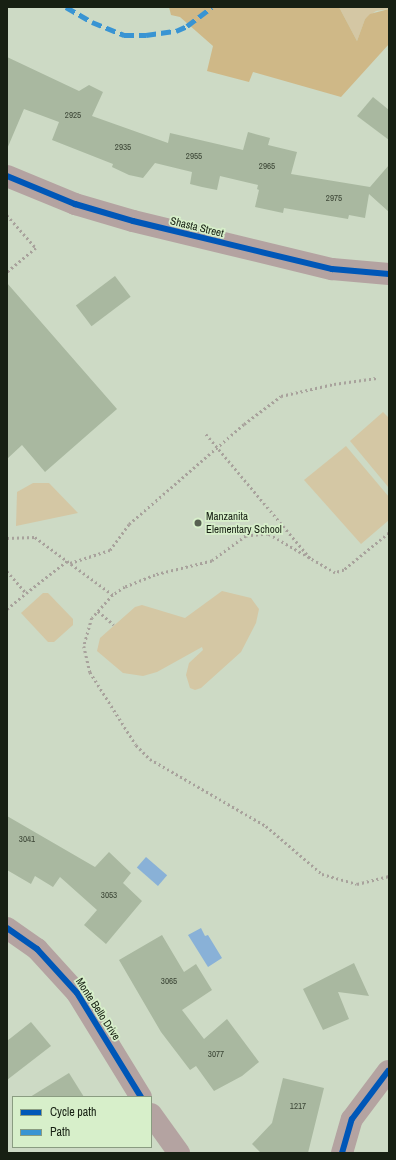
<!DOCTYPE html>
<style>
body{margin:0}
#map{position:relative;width:396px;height:1160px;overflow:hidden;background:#cddac5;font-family:"Archivo Narrow",sans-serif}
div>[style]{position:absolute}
.green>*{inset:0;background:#d4c7a4}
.forest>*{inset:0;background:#cfb887}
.water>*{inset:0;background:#89b1d7;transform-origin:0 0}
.building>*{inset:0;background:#a9b8a0;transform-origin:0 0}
.path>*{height:2.5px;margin-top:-1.25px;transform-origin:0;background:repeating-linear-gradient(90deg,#a8a29c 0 2px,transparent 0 5px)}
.minor>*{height:22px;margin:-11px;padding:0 11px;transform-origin:11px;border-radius:11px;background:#b4a3a1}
.quiet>*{height:5px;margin-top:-2.5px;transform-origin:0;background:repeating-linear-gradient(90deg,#3994d3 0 10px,transparent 0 15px)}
.cycleway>*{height:6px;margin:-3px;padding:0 3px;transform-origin:3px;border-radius:3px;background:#0057b8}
.dots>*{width:11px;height:11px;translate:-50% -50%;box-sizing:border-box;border:2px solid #d7efca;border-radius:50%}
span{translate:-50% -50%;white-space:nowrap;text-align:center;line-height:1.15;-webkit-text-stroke:3.5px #d7efca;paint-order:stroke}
.number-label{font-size:9px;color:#3c4636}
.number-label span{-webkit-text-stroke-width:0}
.street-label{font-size:11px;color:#172013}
.poi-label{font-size:11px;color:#172013}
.left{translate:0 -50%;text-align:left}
.frame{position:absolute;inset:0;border:8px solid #172013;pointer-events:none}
.legend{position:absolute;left:12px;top:1096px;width:140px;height:52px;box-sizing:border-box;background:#d7efca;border:1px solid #8a9c81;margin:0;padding:5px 7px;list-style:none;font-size:12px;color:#172013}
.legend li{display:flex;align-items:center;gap:8px;height:20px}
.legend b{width:20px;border:1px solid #8a9c81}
</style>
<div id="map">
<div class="green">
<i style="clip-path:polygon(339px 7px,389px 7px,389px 9px,376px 11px,365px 19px,357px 41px)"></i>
<i style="clip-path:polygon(383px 412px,389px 418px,389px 488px,350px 441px)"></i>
<i style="clip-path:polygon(346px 446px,389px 497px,389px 520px,361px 544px,304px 480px)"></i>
<i style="clip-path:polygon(33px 483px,49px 483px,78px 513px,16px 526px,17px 492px)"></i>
<i style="clip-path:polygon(222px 591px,251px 598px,259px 609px,256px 623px,241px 652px,201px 688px,195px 690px,190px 688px,186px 675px,189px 663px,203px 650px,202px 647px,157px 672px,143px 676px,123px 673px,97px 651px,100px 638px,135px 607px,142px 605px,185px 618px)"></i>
<i style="clip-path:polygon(43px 593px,48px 593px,73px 619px,73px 625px,54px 642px,48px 642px,21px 613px)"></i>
</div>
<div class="forest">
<i style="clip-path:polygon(169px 7px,339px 7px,357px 41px,365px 19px,370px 14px,389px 9px,389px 44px,341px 97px,253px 72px,249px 82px,207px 71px,213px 46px,180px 17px,171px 15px)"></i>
</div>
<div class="water">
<i style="left:146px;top:857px;width:28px;height:14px;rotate:41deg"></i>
<i style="clip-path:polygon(201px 928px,205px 936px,208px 935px,222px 958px,208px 967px,188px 935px)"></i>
</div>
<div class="building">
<i style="clip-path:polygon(7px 57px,79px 91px,89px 85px,103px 92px,92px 116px,168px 143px,170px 133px,243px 150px,248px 132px,270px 138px,268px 145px,297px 152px,291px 174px,370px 187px,389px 165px,389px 212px,369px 194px,365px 218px,349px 215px,348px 219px,284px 208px,283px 213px,255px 207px,259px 190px,257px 189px,258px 185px,220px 176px,217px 190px,202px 187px,190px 184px,192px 172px,155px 163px,143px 178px,129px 175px,112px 167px,113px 164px,52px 140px,59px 122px,24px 109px,7px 149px)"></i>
<i style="clip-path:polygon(373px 97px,389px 110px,389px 140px,357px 116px)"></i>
<i style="left:115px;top:276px;width:26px;height:49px;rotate:53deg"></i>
<i style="clip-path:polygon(7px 283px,117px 409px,45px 472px,22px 445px,7px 459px)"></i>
<i style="clip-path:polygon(7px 816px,95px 867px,109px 852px,131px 873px,123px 883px,142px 901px,106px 944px,84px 925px,97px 910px,60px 877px,53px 887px,35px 876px,31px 884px,7px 870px)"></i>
<i style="clip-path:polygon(162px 935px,184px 972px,196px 964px,212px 990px,182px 1010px,204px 1039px,227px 1019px,259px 1062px,242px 1076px,214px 1091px,196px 1066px,190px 1070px,161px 1032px,119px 960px)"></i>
<i style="clip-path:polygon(354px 963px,369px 996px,338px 992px,349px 1019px,323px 1030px,303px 989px)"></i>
<i style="clip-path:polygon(31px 1022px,51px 1046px,7px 1080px,7px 1041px)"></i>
<i style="clip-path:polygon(69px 1073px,84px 1097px,30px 1097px)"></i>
<i style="clip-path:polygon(283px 1078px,324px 1088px,308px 1153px,261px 1153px,252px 1144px,272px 1123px)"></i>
</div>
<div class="path">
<i style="left:7px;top:215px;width:44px;rotate:48.7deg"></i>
<i style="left:36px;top:248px;width:38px;rotate:140deg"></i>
<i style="left:206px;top:434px;width:163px;rotate:50deg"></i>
<i style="left:389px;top:533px;width:58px;rotate:140.6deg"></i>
<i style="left:344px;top:570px;width:9px;rotate:162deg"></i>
<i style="left:335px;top:573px;width:78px;rotate:-149.8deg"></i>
<i style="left:268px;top:534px;width:22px;rotate:175deg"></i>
<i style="left:246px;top:536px;width:42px;rotate:143.7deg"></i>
<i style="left:212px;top:561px;width:59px;rotate:166.2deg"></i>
<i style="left:155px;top:575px;width:32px;rotate:158deg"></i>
<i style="left:125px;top:587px;width:14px;rotate:146deg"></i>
<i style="left:113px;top:595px;width:31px;rotate:132deg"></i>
<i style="left:92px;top:618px;width:29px;rotate:106deg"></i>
<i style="left:84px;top:646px;width:27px;rotate:77deg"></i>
<i style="left:90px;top:672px;width:86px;rotate:57.8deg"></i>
<i style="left:136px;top:745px;width:20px;rotate:45deg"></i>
<i style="left:150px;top:759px;width:134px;rotate:30deg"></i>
<i style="left:266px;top:826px;width:74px;rotate:40.6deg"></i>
<i style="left:322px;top:874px;width:36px;rotate:16deg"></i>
<i style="left:357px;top:884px;width:33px;rotate:-14deg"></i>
<i style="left:7px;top:538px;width:28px;rotate:-2deg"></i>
<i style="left:35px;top:537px;width:97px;rotate:36.6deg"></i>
<i style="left:70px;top:563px;width:42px;rotate:-18deg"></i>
<i style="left:110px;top:550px;width:32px;rotate:-54deg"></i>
<i style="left:129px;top:524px;width:152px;rotate:-41deg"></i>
<i style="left:244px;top:424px;width:46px;rotate:-37.1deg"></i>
<i style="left:281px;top:396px;width:54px;rotate:-12.8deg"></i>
<i style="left:334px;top:384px;width:43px;rotate:-7.9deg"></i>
<i style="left:7px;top:571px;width:29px;rotate:49deg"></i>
<i style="left:26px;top:593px;width:52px;rotate:-38deg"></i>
<i style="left:7px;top:609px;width:25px;rotate:-40deg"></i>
<i style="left:98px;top:611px;width:21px;rotate:41deg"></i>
</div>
<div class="minor">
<i style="left:7px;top:176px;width:74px;rotate:22.4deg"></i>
<i style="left:75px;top:204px;width:60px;rotate:16.3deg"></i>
<i style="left:133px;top:221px;width:205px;rotate:13.6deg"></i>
<i style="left:332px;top:269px;width:57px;rotate:5deg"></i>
<i style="left:7px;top:928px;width:37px;rotate:35deg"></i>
<i style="left:37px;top:949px;width:59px;rotate:47.7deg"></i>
<i style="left:77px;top:993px;width:122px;rotate:58.4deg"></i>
<i style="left:151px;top:1114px;width:48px;rotate:54.3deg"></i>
<i style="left:342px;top:1153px;width:35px;rotate:-74deg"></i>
<i style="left:352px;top:1119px;width:60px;rotate:-53.1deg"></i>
</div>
<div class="quiet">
<i style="left:66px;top:7px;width:30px;rotate:30deg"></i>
<i style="left:92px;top:22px;width:35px;rotate:22deg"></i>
<i style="left:124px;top:35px;width:22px"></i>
<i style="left:146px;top:35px;width:30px;rotate:-8deg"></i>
<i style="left:176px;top:31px;width:12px;rotate:-24deg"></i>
<i style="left:187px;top:26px;width:31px;rotate:-37deg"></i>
</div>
<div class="cycleway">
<i style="left:7px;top:176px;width:74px;rotate:22.4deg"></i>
<i style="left:75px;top:204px;width:60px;rotate:16.3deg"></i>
<i style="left:133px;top:221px;width:205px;rotate:13.6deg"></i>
<i style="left:332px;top:269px;width:57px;rotate:5deg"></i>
<i style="left:7px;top:928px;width:37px;rotate:35deg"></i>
<i style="left:37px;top:949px;width:59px;rotate:47.7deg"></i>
<i style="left:77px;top:993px;width:122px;rotate:58.4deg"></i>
<i style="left:342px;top:1153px;width:35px;rotate:-74deg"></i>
<i style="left:352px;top:1119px;width:60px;rotate:-53.1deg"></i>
</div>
<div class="dots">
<i style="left:198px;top:523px;background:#576151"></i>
</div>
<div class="number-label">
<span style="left:73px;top:115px">2925</span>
<span style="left:123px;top:147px">2935</span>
<span style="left:194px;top:156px">2955</span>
<span style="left:267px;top:166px">2965</span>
<span style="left:334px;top:198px">2975</span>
<span style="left:27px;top:839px">3041</span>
<span style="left:109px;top:895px">3053</span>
<span style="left:169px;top:981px">3065</span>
<span style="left:216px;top:1054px">3077</span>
<span style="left:298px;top:1106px">1217</span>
</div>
<div class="street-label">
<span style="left:197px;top:227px;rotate:14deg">Shasta Street</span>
<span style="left:98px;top:1009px;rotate:57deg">Monte Bello Drive</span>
</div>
<div class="poi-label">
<span class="left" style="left:206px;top:523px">Manzanita<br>Elementary School</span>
</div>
<div class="frame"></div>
<ul class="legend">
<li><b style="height:5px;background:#0057b8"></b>Cycle path</li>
<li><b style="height:5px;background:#3994d3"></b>Path</li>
</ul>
</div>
